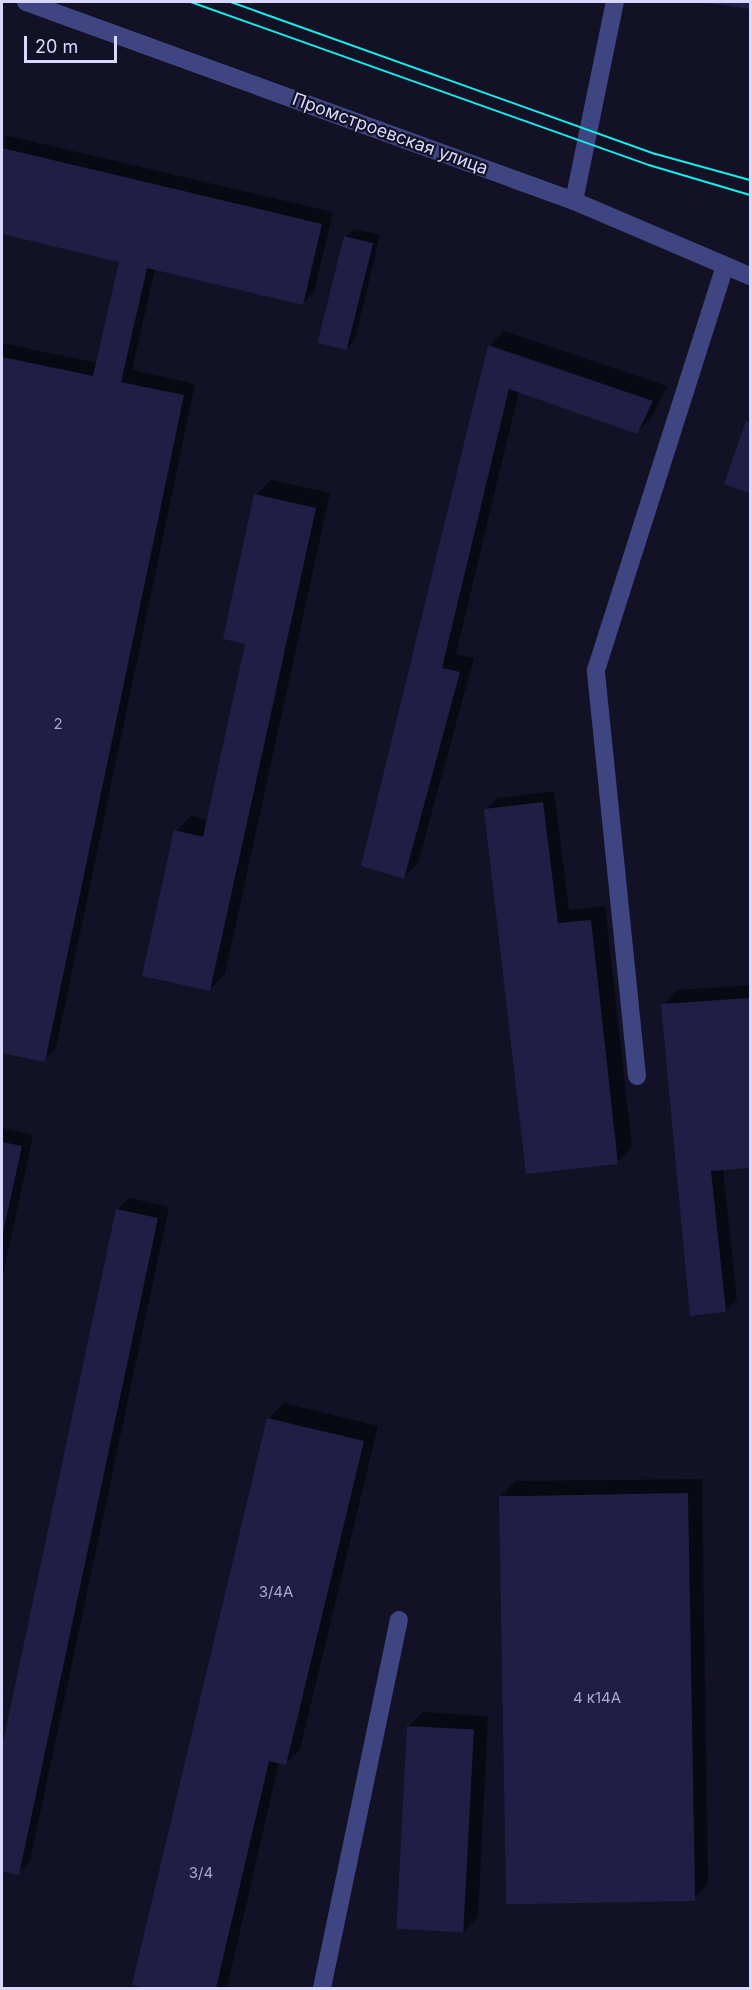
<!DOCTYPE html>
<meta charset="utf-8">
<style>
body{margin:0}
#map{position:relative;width:752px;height:1990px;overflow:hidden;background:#121125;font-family:Inter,sans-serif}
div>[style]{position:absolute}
.shadow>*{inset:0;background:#0007}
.building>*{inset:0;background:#211e45;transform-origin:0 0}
.minor>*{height:18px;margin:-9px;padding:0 9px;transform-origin:9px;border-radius:9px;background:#3f4581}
.tram>*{height:1.5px;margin:-0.75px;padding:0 0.75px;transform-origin:0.75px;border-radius:0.75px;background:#11efea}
span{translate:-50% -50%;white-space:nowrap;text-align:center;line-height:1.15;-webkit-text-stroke:4.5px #121125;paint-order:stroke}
.number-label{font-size:15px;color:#aaaace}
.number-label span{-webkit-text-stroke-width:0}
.street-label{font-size:18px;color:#d8d8fc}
.frame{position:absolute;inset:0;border:3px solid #d8d8fc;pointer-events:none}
.scale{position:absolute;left:24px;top:36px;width:93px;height:27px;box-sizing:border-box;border:3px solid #d8d8fc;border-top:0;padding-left:8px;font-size:18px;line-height:21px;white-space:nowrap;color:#d8d8fc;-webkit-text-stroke:4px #121125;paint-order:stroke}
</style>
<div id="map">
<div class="shadow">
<i style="clip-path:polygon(709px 2px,750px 2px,750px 8px)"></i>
<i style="clip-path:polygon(5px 135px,333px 212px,314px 292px,302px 304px,155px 269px,132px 370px,195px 384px,56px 1048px,44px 1060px,2px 1051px,2px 343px,97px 363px,121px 261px,2px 232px)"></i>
<i style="clip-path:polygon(354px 229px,380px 235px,355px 340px,347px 348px,346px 237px)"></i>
<i style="clip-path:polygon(504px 331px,667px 386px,652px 417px,637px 432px,519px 391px,456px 654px,474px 658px,418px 863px,403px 878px,489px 346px)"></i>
<i style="clip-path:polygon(750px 419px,750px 491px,726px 483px)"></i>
<i style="clip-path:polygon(271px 480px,330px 493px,225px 974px,210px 989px,176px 831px,191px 816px,208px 820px,246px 642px,256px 495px)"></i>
<i style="clip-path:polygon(554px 791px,569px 910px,605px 906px,632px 1147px,617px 1162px,485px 810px,497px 798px)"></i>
<i style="clip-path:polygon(750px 985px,750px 1167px,723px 1169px,737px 1299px,725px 1311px,692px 1314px,663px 1005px,678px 990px)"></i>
<i style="clip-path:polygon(2px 1128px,33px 1135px,2px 1280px)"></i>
<i style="clip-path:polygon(129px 1198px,169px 1207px,30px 1861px,18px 1873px,2px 1869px,2px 1755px,117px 1210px)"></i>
<i style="clip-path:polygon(284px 1403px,378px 1426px,300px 1749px,285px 1764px,279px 1762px,227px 1988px,153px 1988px,134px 1984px,269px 1418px)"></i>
<i style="clip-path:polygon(702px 1479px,708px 1884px,693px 1899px,501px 1496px,516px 1481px)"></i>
<i style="clip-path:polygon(423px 1712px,488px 1716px,478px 1917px,463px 1932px,408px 1727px)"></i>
</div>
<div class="building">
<i style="clip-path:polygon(750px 2px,750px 9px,708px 3px,708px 2px)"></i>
<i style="clip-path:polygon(2px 148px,322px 224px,303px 305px,147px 268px,121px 382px,184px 395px,45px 1062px,2px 1053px,2px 357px,93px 376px,119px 262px,2px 234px)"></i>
<i style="left:344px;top:236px;width:30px;height:110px;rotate:14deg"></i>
<i style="clip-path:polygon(488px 345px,653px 401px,637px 434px,509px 389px,442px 668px,460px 672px,404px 879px,361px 866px)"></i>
<i style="clip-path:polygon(746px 421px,750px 423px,750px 493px,724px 484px)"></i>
<i style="clip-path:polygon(254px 494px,316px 508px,210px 991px,142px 976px,174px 830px,203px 837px,245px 644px,223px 639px)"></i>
<i style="clip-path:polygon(543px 802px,558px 923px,591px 920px,618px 1164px,526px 1174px,484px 809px)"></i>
<i style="clip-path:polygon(750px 998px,750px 1168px,711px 1171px,726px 1312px,690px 1316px,661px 1004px)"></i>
<i style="clip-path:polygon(2px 1142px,22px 1146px,2px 1237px)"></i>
<i style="clip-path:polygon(116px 1209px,158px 1218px,19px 1875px,2px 1871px,2px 1747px)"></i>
<i style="clip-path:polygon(267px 1418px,364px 1441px,286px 1765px,269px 1761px,216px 1988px,146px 1988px,132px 1985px)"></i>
<i style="left:688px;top:1493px;width:408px;height:189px;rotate:89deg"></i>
<i style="left:407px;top:1726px;width:67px;height:203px;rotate:3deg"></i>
</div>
<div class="minor">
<i style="left:26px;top:2px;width:583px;rotate:19.96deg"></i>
<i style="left:574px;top:201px;width:191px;rotate:23.1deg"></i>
<i style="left:574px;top:201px;width:203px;rotate:-78.4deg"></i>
<i style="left:637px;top:1076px;width:408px;rotate:-95.8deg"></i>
<i style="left:596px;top:670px;width:423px;rotate:-72.3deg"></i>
<i style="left:322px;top:1988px;width:376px;rotate:-78.2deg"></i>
</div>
<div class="tram">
<i style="left:191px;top:2px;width:486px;rotate:19.6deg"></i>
<i style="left:649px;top:165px;width:105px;rotate:16.5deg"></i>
<i style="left:231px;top:2px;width:451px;rotate:19.7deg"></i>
<i style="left:656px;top:154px;width:98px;rotate:15.5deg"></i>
</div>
<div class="number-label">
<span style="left:58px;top:724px">2</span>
<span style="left:276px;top:1592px">3/4А</span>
<span style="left:597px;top:1698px">4 к14А</span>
<span style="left:201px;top:1873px">3/4</span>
</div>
<div class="street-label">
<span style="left:390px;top:134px;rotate:20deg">Промстроевская улица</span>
</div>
<div class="frame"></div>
<div class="scale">20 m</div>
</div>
